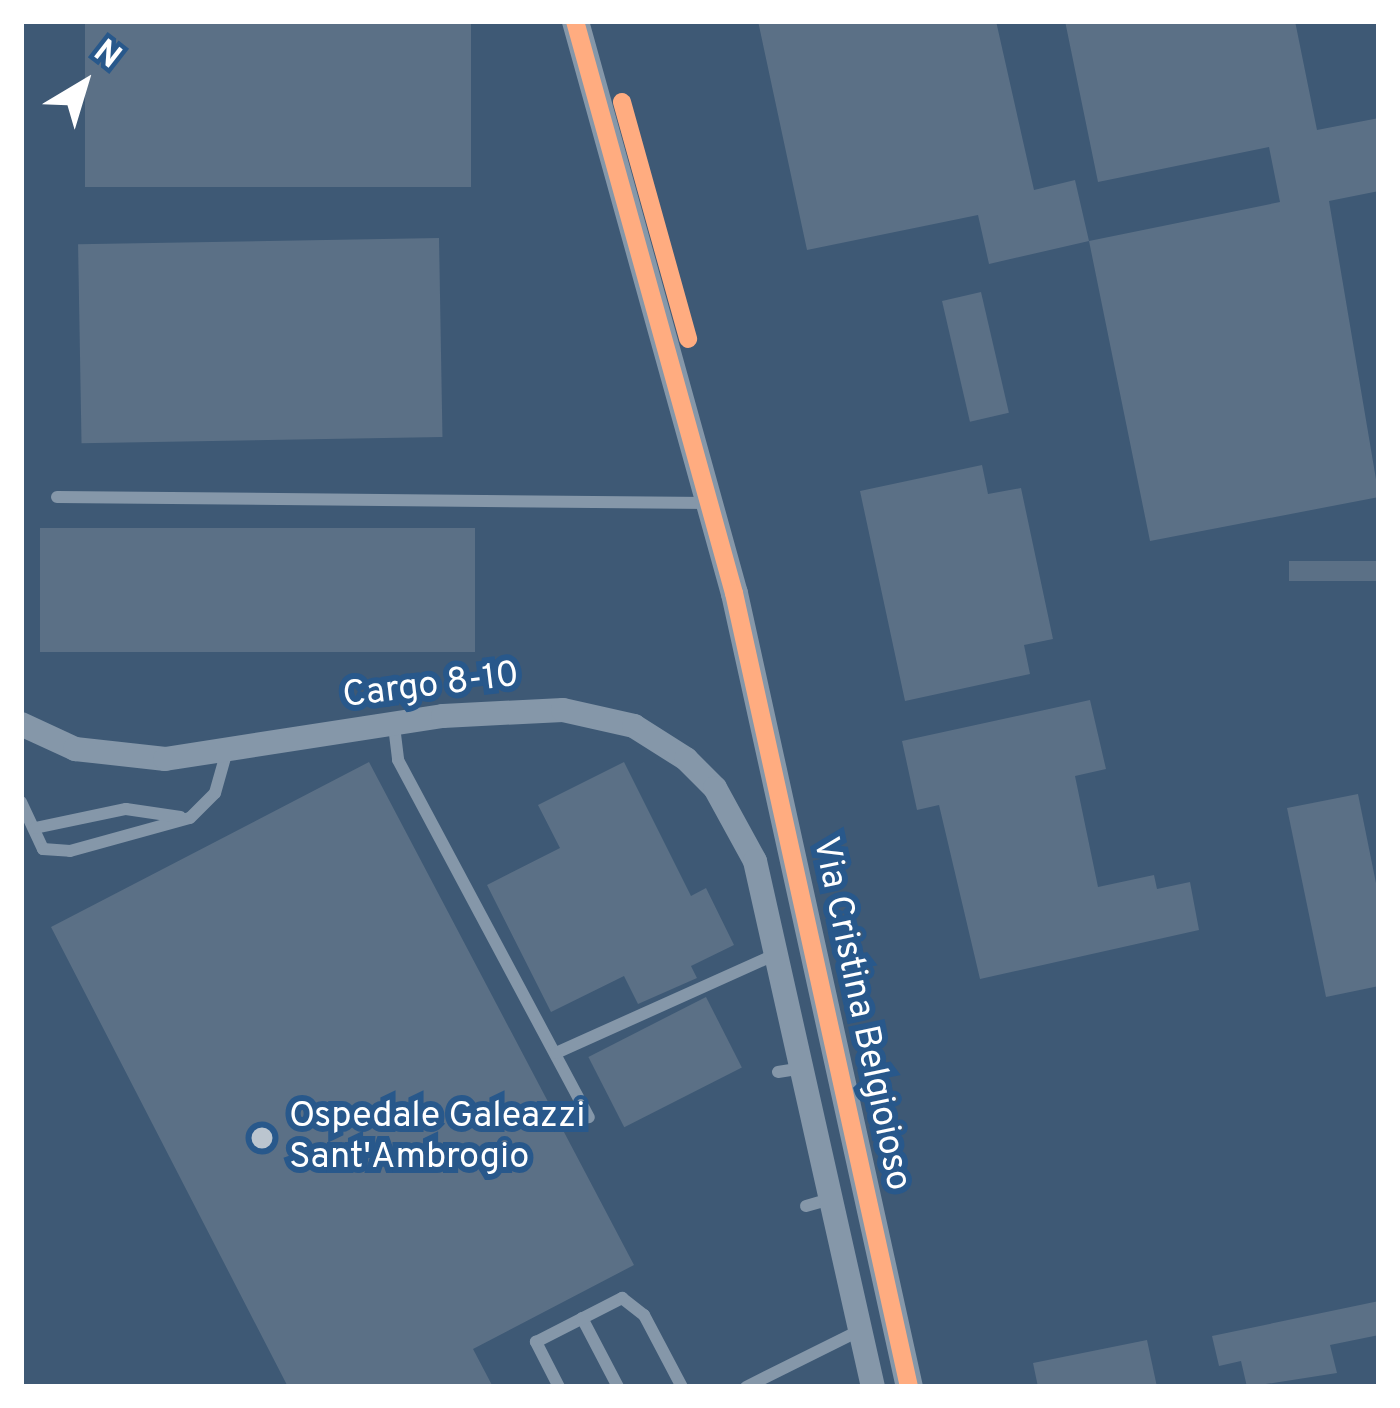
<!DOCTYPE html>
<style>
body{margin:0}
#map{position:relative;width:1400px;height:1408px;overflow:hidden;background:#3e5975;font-family:Overpass,sans-serif}
div>[style]{position:absolute}
.building>*{inset:0;background:#5b7086;transform-origin:0 0}
.service>*{height:12px;margin:-6px;padding:0 6px;transform-origin:6px;border-radius:6px;background:#8597a9}
.minor>*{height:24px;margin:-12px;padding:0 12px;transform-origin:12px;border-radius:12px;background:#8597a9}
.tertiary>*{height:27px;margin:-13.5px;padding:0 13.5px;transform-origin:13.5px;border-radius:13.5px;background:#8597a9}
.cycleway>*{height:18px;margin:-9px;padding:0 9px;transform-origin:9px;border-radius:9px;background:#ffac80}
.dots>*{width:33px;height:33px;translate:-50% -50%;box-sizing:border-box;border:6px solid #28588b;border-radius:50%}
span{translate:-50% -50%;white-space:nowrap;text-align:center;line-height:1.15;-webkit-text-stroke:12px #28588b;paint-order:stroke}
.street-label{font-size:36px;color:#fff}
.poi-label{font-size:36px;color:#fff}
.left{translate:0 -50%;text-align:left}
.frame{position:absolute;inset:0;border:24px solid #fff;pointer-events:none}
.north{position:absolute;left:24px;top:24px;width:120px;height:120px;-webkit-text-stroke:9px #28588b;paint-order:stroke;rotate:38deg;font-size:33px;font-weight:700;line-height:48px;text-align:center;color:#fff}
.north::after{content:'';display:block;margin:auto;width:42px;height:54px;background:#fff;clip-path:polygon(50% 0,100% 100%,50% 72%,0 100%)}
</style>
<div id="map">
<div class="building">
<i style="left:85px;top:21px;width:386px;height:166px"></i>
<i style="clip-path:polygon(758px 21px,996px 21px,1034px 190px,1075px 180px,1089px 241px,989px 264px,978px 215px,807px 250px)"></i>
<i style="clip-path:polygon(1065px 21px,1295px 21px,1317px 130px,1379px 118px,1379px 191px,1329px 201px,1379px 497px,1150px 541px,1089px 241px,1280px 202px,1269px 147px,1098px 182px)"></i>
<i style="left:439px;top:238px;width:199px;height:361px;rotate:89deg"></i>
<i style="left:981px;top:292px;width:124px;height:40px;rotate:77deg"></i>
<i style="clip-path:polygon(982px 465px,988px 494px,1021px 488px,1053px 639px,1024px 645px,1030px 674px,905px 701px,860px 491px)"></i>
<i style="left:475px;top:528px;width:124px;height:435px;rotate:90deg"></i>
<i style="left:1379px;top:561px;width:20px;height:90px;rotate:90deg"></i>
<i style="clip-path:polygon(1090px 700px,1106px 769px,1075px 776px,1098px 887px,1154px 875px,1157px 889px,1190px 882px,1199px 930px,980px 979px,939px 805px,917px 810px,902px 741px)"></i>
<i style="clip-path:polygon(369px 762px,634px 1265px,473px 1349px,493px 1387px,288px 1387px,51px 927px)"></i>
<i style="clip-path:polygon(624px 762px,691px 896px,706px 888px,734px 945px,691px 966px,697px 978px,638px 1004px,624px 976px,551px 1012px,487px 885px,560px 848px,538px 805px)"></i>
<i style="clip-path:polygon(1358px 794px,1379px 898px,1379px 986px,1326px 997px,1287px 808px)"></i>
<i style="left:706px;top:997px;width:79px;height:132px;rotate:63deg"></i>
<i style="clip-path:polygon(1379px 1301px,1379px 1335px,1330px 1345px,1337px 1373px,1247px 1387px,1241px 1361px,1219px 1366px,1212px 1336px)"></i>
<i style="clip-path:polygon(1147px 1340px,1157px 1387px,1038px 1387px,1033px 1363px)"></i>
</div>
<div class="service">
<i style="left:57px;top:497px;width:652px;rotate:0.53deg"></i>
<i style="left:394px;top:726px;width:34px;rotate:83deg"></i>
<i style="left:398px;top:760px;width:405px;rotate:61.9deg"></i>
<i style="left:21px;top:802px;width:52px;rotate:64.9deg"></i>
<i style="left:43px;top:849px;width:27px;rotate:4deg"></i>
<i style="left:70px;top:851px;width:124px;rotate:-15.4deg"></i>
<i style="left:190px;top:818px;width:35px;rotate:-45deg"></i>
<i style="left:215px;top:793px;width:41px;rotate:-74.2deg"></i>
<i style="left:35px;top:828px;width:93px;rotate:-11.8deg"></i>
<i style="left:126px;top:809px;width:55px;rotate:8.4deg"></i>
<i style="left:556px;top:1053px;width:243px;rotate:-24.2deg"></i>
<i style="left:778px;top:1072px;width:24px;rotate:-9deg"></i>
<i style="left:806px;top:1206px;width:25px;rotate:-16deg"></i>
<i style="left:582px;top:1318px;width:78px;rotate:62.4deg"></i>
<i style="left:559px;top:1387px;width:51px;rotate:-117.1deg"></i>
<i style="left:536px;top:1342px;width:97px;rotate:-27.1deg"></i>
<i style="left:622px;top:1298px;width:28px;rotate:38deg"></i>
<i style="left:644px;top:1315px;width:81px;rotate:62.2deg"></i>
<i style="left:746px;top:1387px;width:126px;rotate:-26.4deg"></i>
</div>
<div class="minor">
<i style="left:21px;top:724px;width:60px;rotate:24.8deg"></i>
<i style="left:75px;top:749px;width:91px;rotate:6.3deg"></i>
<i style="left:165px;top:759px;width:281px;rotate:-8.8deg"></i>
<i style="left:443px;top:716px;width:120px;rotate:-2.9deg"></i>
<i style="left:563px;top:710px;width:73px;rotate:12.7deg"></i>
<i style="left:634px;top:726px;width:62px;rotate:32.4deg"></i>
<i style="left:686px;top:759px;width:41px;rotate:45deg"></i>
<i style="left:715px;top:788px;width:83px;rotate:61.3deg"></i>
<i style="left:755px;top:861px;width:539px;rotate:77.36deg"></i>
</div>
<div class="tertiary">
<i style="left:575px;top:21px;width:594px;rotate:74.47deg"></i>
<i style="left:734px;top:593px;width:813px;rotate:77.57deg"></i>
</div>
<div class="cycleway">
<i style="left:575px;top:21px;width:594px;rotate:74.47deg"></i>
<i style="left:734px;top:593px;width:813px;rotate:77.57deg"></i>
<i style="left:622px;top:102px;width:246px;rotate:74.4deg"></i>
</div>
<div class="dots">
<i style="left:262px;top:1138px;background:#bbc5cf"></i>
</div>
<div class="street-label">
<span style="left:431px;top:687px;rotate:-7deg">Cargo 8-10</span>
<span style="left:860px;top:1014px;rotate:78deg">Via Cristina Belgioioso</span>
</div>
<div class="poi-label">
<span class="left" style="left:289px;top:1138px">Ospedale Galeazzi<br>Sant'Ambrogio</span>
</div>
<div class="frame"></div>
<div class="north">N</div>
</div>
